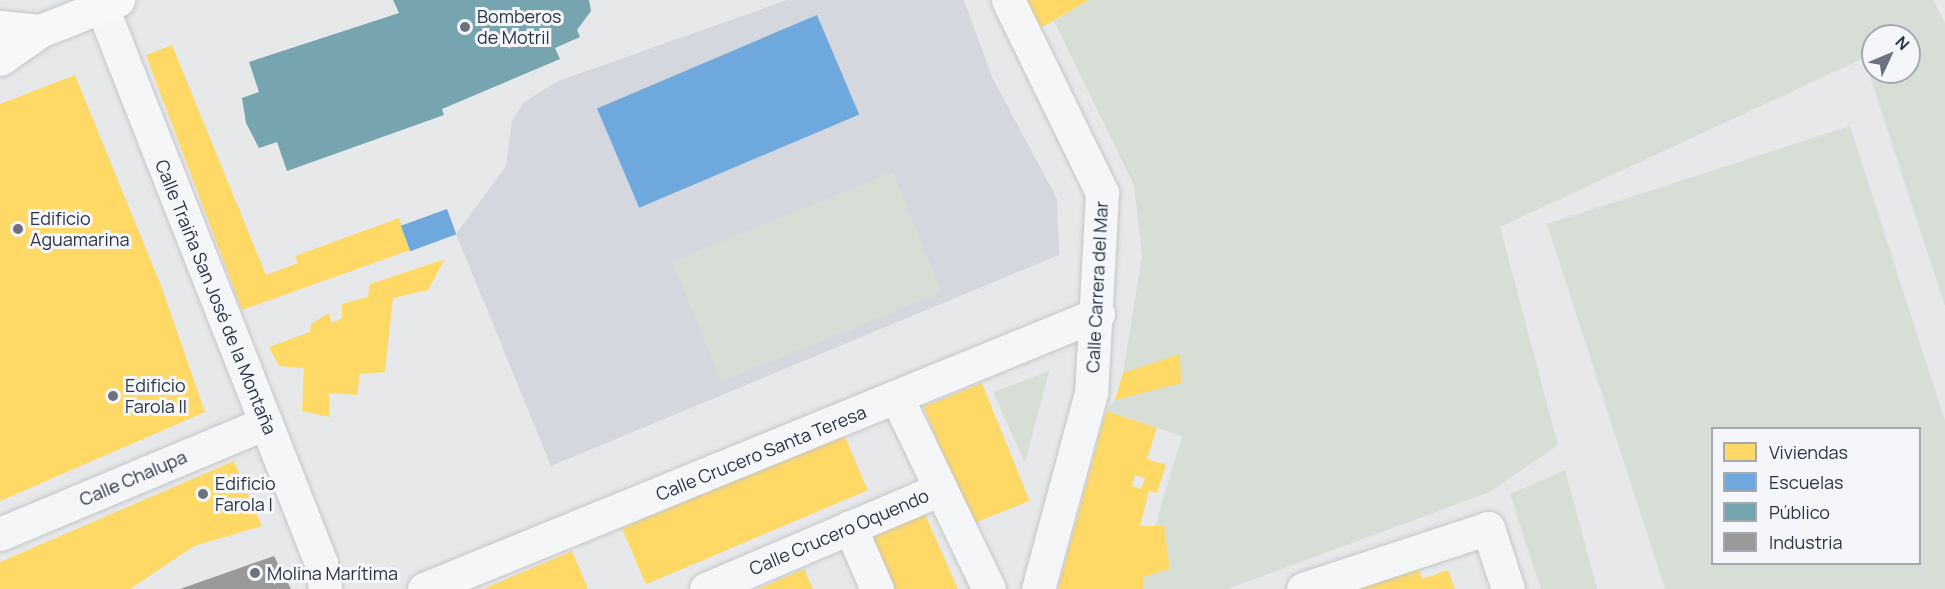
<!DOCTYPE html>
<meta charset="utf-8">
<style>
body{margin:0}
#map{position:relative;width:1945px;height:589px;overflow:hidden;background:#e6e8ea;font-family:Manrope,sans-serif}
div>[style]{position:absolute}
.built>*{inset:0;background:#d4d7dd}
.green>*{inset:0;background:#d6ded6;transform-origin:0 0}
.homes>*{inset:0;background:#ffd966;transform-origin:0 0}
.schools>*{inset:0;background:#6fa8dc;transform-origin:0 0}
.public>*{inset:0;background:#76a5af}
.industry>*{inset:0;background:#999}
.roads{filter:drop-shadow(0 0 2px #c4c6c8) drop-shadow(0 0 2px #c4c6c8)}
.pedestrian>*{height:33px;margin:-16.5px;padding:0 16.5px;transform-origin:16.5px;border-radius:16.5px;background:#f5f6f7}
.minor>*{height:33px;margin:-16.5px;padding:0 16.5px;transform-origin:16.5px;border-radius:16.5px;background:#f5f6f7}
.tertiary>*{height:33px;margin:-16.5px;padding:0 16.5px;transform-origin:16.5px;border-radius:16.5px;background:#f5f6f7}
.trunk>*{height:33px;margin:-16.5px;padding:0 16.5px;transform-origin:16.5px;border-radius:16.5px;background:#f8f8f8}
.dots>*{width:16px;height:16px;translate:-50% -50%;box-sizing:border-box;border:3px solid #f4f6f9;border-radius:50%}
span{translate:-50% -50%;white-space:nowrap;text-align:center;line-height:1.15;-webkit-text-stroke:6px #f4f6f9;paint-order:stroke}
.poi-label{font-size:18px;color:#2b3445}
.left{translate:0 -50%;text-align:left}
.street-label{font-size:18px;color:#2b3445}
.legend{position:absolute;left:1711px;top:427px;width:210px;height:138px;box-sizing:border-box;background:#f4f6f9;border:2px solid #a4a8b1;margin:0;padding:8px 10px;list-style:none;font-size:18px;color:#2b3445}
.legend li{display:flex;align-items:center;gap:12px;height:30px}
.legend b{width:30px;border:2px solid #a4a8b1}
.north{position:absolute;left:1861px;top:24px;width:60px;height:60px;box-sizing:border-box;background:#f4f6f9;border:2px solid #a4a8b1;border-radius:50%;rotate:46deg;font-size:16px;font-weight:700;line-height:24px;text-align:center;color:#2b3445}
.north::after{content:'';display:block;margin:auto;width:21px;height:27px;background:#6c737f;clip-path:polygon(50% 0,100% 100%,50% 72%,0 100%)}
</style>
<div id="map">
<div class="built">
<i style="clip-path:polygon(787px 0,964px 0,992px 77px,1057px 199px,1059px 255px,551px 466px,456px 234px,506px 166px,512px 121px,524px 102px,558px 81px)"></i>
</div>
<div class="green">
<i style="clip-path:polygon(evenodd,1089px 0,1933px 0,1945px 23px,1945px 306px,1864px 58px,1500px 227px,1558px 445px,1490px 492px,1227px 589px,1143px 589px,1143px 577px,1170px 569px,1164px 526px,1155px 526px,1182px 436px,1106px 411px,1115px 400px,1171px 381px,1123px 373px,1142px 256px,1134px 185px,1054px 21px,1089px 0,1873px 36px,1909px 36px,1909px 72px,1873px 72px,1873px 36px)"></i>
<i style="clip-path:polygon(evenodd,1850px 126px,1945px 421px,1945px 589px,1665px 589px,1547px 224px,1850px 126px,1712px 428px,1920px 428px,1920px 564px,1712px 564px,1712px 428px)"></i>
<i style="left:893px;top:172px;width:130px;height:238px;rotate:68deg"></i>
<i style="clip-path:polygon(1049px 371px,1025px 463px,993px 392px)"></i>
<i style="clip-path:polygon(1565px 470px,1597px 589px,1541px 589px,1510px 494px)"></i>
</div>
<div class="homes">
<i style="clip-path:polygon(1023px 0,1089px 0,1039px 29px)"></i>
<i style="clip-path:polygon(172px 45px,266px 275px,298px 263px,295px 256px,399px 218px,410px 250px,242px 310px,146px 55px)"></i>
<i style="clip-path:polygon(75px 75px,162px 288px,205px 412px,0 501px,0 104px)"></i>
<i style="clip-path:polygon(445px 259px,428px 290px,393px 298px,385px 372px,360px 374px,357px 395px,329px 393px,330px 417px,302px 411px,304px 368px,279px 366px,269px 347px,310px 332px,311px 324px,329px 313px,332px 323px,342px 318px,342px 304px,368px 297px,370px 284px)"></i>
<i style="clip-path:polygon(1180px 354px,1181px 383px,1115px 400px,1123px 373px)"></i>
<i style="left:982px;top:383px;width:127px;height:63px;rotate:68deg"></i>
<i style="clip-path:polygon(evenodd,1106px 411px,1157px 428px,1147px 459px,1166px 465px,1157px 493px,1149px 491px,1140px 526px,1164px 526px,1170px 569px,1143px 577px,1143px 589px,1058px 589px,1106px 411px,1135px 475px,1145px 478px,1141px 489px,1132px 486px,1135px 475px)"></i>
<i style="left:844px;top:434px;width:61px;height:241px;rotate:67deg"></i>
<i style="clip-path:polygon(234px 461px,262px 526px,194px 546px,130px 589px,0 589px,0 562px)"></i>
<i style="clip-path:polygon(924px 512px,958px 589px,889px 589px,867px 539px)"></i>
<i style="clip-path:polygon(572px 551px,588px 589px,483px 589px)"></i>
<i style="clip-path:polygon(1417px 565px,1422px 579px,1448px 570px,1455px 589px,1340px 589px)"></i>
<i style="clip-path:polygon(804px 569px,813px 589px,758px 589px)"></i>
</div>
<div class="schools">
<i style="left:817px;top:15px;width:108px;height:239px;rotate:67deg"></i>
<i style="left:447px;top:209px;width:27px;height:49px;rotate:70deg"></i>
</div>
<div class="public">
<i style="clip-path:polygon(393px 0,589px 0,591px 11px,577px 30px,580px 37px,555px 48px,560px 59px,442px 109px,444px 115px,287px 171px,277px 142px,259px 148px,246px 123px,242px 98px,259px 92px,249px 62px,399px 13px)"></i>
</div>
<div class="industry">
<i style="clip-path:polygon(274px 556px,291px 589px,180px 589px)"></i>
</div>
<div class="roads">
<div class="pedestrian">
<i style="left:0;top:534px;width:288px;rotate:-22.7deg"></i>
<i style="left:321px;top:563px;width:26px;rotate:81deg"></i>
</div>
<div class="minor">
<i style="left:102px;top:7px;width:598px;rotate:68.5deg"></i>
<i style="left:897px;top:398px;width:212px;rotate:64.3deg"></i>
<i style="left:850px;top:527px;width:68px;rotate:66.5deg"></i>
<i style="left:424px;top:589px;width:728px;rotate:-22.2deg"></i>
<i style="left:706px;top:589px;width:254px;rotate:-23.1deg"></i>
<i style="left:1303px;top:589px;width:195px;rotate:-18.2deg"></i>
<i style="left:1488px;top:528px;width:64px;rotate:71.8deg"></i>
</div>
<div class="tertiary">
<i style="left:1008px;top:0;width:215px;rotate:64deg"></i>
<i style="left:1102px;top:193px;width:200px;rotate:93.1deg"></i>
<i style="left:1091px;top:393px;width:203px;rotate:105.1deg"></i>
</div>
<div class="trunk">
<i style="left:0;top:27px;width:40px;rotate:5.7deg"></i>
<i style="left:0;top:59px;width:49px;rotate:-35deg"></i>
<i style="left:40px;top:31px;width:84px;rotate:-21.7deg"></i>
</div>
</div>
<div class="dots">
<i style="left:465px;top:27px;background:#6c737f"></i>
<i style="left:18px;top:229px;background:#6c737f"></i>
<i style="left:113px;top:396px;background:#6c737f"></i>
<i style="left:203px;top:494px;background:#6c737f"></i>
<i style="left:255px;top:573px;background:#6c737f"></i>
</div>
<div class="poi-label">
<span class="left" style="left:477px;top:27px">Bomberos<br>de Motril</span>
<span class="left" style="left:30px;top:229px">Edificio<br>Aguamarina</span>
<span class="left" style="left:125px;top:396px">Edificio<br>Farola II</span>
<span class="left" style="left:215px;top:494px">Edificio<br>Farola I</span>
<span class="left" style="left:267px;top:573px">Molina Marítima</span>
</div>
<div class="street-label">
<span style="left:1097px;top:287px;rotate:-87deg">Calle Carrera del Mar</span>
<span style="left:216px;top:297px;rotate:68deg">Calle Traiña San José de la Montaña</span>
<span style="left:761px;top:453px;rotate:-22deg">Calle Crucero Santa Teresa</span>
<span style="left:133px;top:478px;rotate:-23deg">Calle Chalupa</span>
<span style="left:839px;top:532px;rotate:-23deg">Calle Crucero Oquendo</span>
</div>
<ul class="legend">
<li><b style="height:16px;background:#ffd966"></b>Viviendas</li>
<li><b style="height:16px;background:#6fa8dc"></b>Escuelas</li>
<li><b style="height:16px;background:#76a5af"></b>Público</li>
<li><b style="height:16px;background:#999"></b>Industria</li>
</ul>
<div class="north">N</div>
</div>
